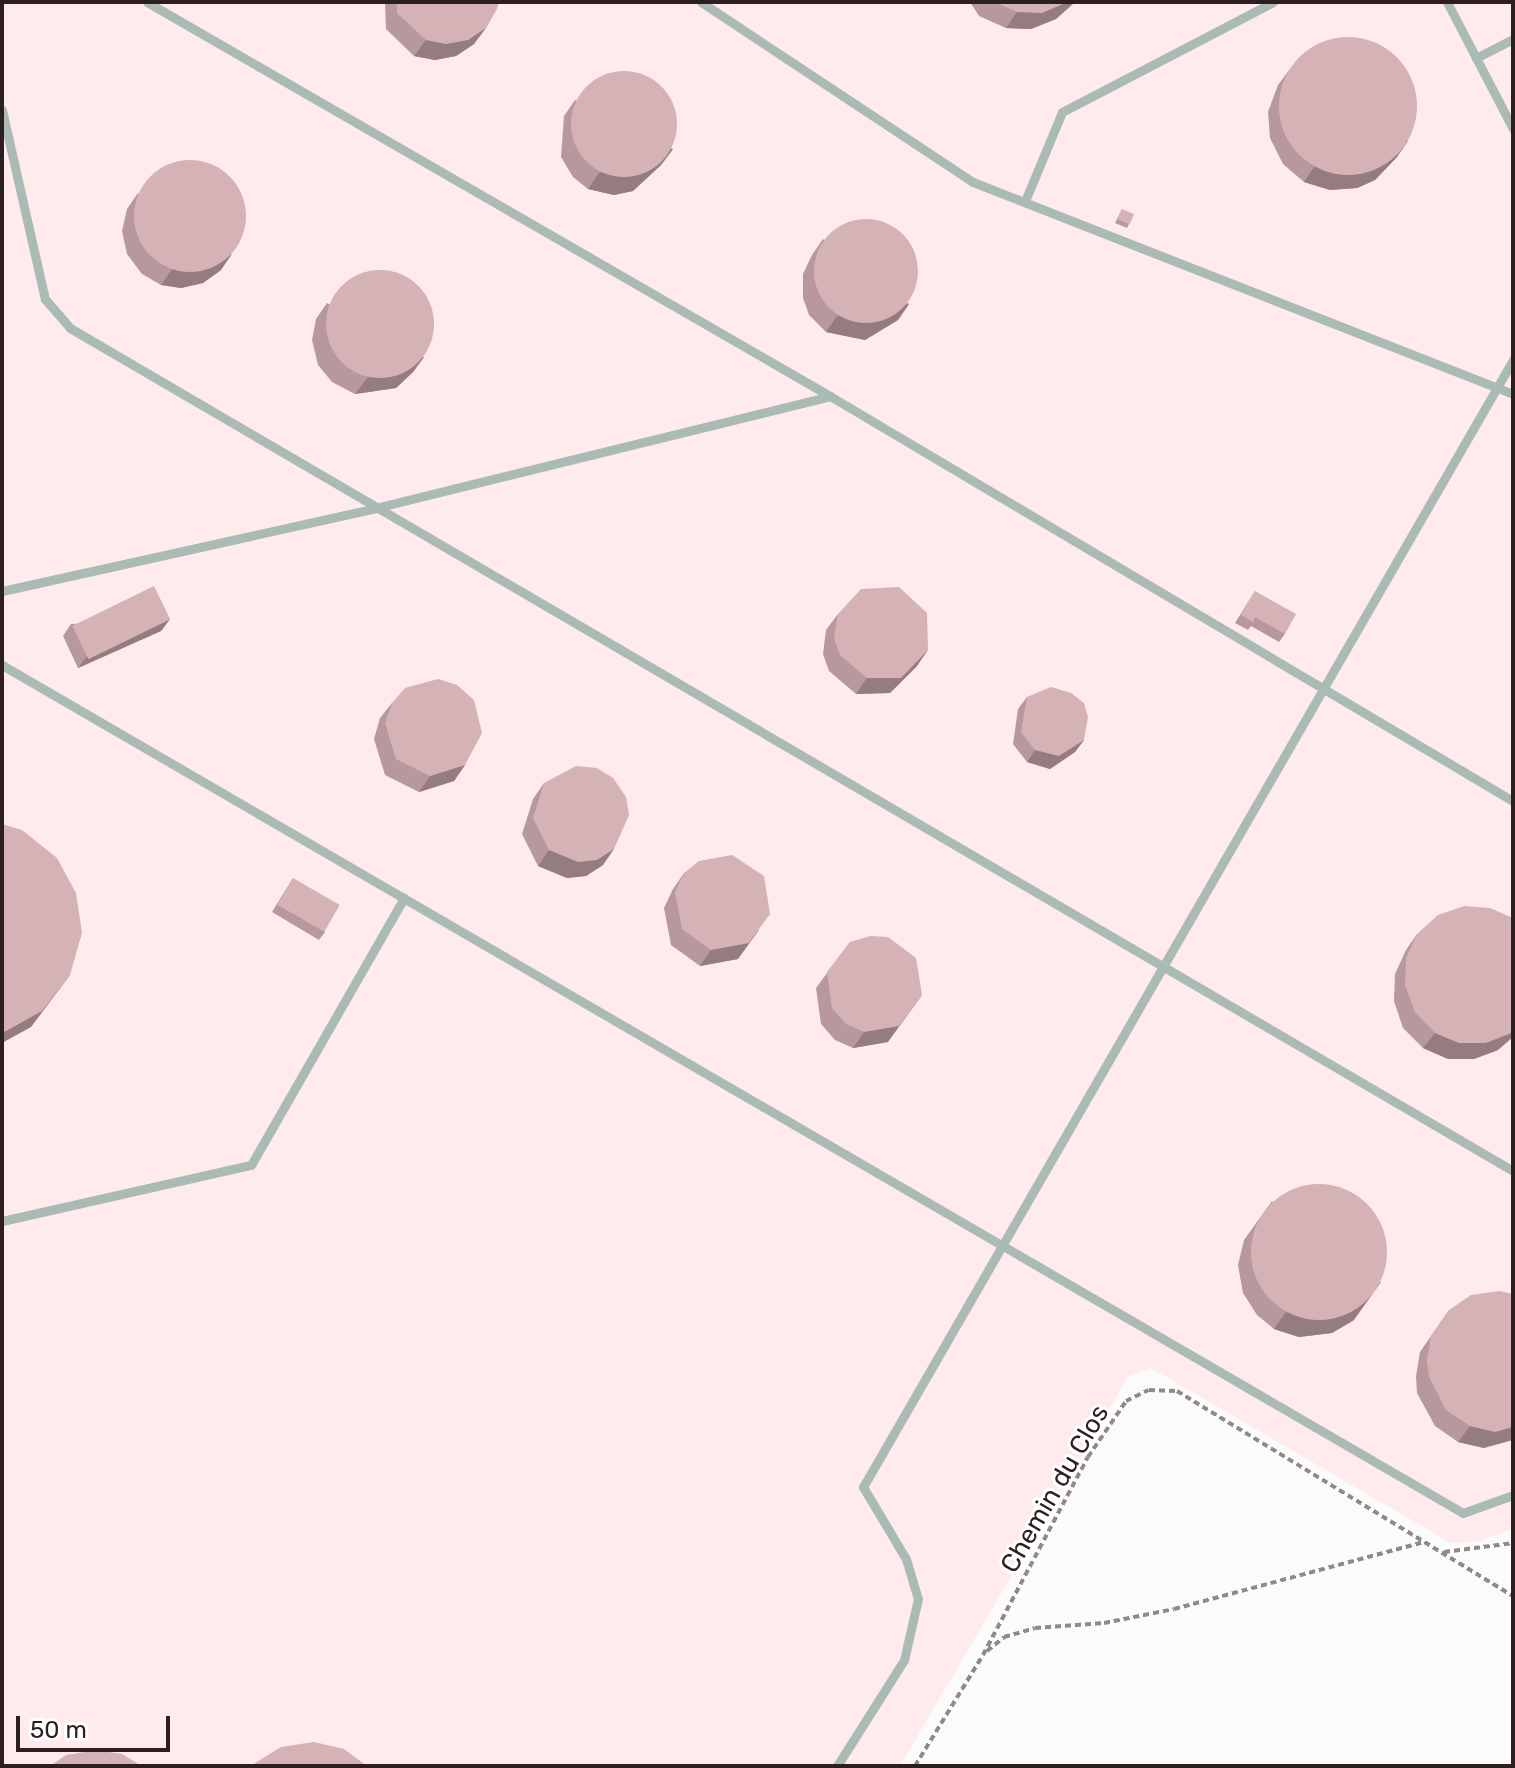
<!DOCTYPE html>
<style>
body{margin:0}
#map{position:relative;width:1515px;height:1768px;overflow:hidden;background:#fbfbfb;font-family:Rubik,sans-serif}
div>[style]{position:absolute}
.built>*{inset:0;background:#ffeaec}
.path>*{height:4px;margin-top:-2px;transform-origin:0;background:repeating-linear-gradient(90deg,#908889 0 6px,transparent 0 10px)}
.service>*{height:9px;margin:-4.5px;padding:0 4.5px;transform-origin:4.5px;border-radius:4.5px;background:#aabbb5}
.wall>*{inset:0;background:#b7999d}
.shaded-wall>*{inset:0;background:#957d7f}
.building>*{inset:0;background:#d5b2b6;transform-origin:0 0}
.round{border-radius:50%}
span{translate:-50% -50%;white-space:nowrap;text-align:center;line-height:1.15;-webkit-text-stroke:6px #fff;paint-order:stroke}
.street-label{font-size:26px;color:#2d1e20}
.frame{position:absolute;inset:0;border:4px solid #2d1e20;pointer-events:none}
.scale{position:absolute;left:16px;top:1716px;width:154px;height:36px;box-sizing:border-box;border:4px solid #2d1e20;border-top:0;padding-left:10px;font-size:24px;line-height:28px;white-space:nowrap;color:#2d1e20;-webkit-text-stroke:6px #fff;paint-order:stroke}
</style>
<div id="map">
<div class="built">
<i style="clip-path:polygon(2px 2px,1513px 2px,1513px 1529px,1477px 1542px,1451px 1543px,1151px 1368px,1128px 1377px,900px 1766px,2px 1766px)"></i>
</div>
<div class="path">
<i style="left:1444px;top:1552px;width:70px;rotate:-7.4deg"></i>
<i style="left:987px;top:1651px;width:22px;rotate:-39deg"></i>
<i style="left:1004px;top:1637px;width:32px;rotate:-16deg"></i>
<i style="left:1035px;top:1628px;width:69px;rotate:-4.1deg"></i>
<i style="left:1104px;top:1623px;width:71px;rotate:-11.3deg"></i>
<i style="left:1174px;top:1609px;width:256px;rotate:-15deg"></i>
<i style="left:915px;top:1766px;width:130px;rotate:-58.5deg"></i>
<i style="left:983px;top:1655px;width:224px;rotate:-62.1deg"></i>
<i style="left:1088px;top:1457px;width:68px;rotate:-55.8deg"></i>
<i style="left:1126px;top:1401px;width:25px;rotate:-26deg"></i>
<i style="left:1149px;top:1390px;width:28px;rotate:2deg"></i>
<i style="left:1177px;top:1391px;width:394px;rotate:31.4deg"></i>
</div>
<div class="service">
<i style="left:147px;top:2px;width:788px;rotate:29.98deg"></i>
<i style="left:830px;top:396px;width:794px;rotate:30.67deg"></i>
<i style="left:701px;top:2px;width:326px;rotate:33.5deg"></i>
<i style="left:973px;top:182px;width:580px;rotate:21.43deg"></i>
<i style="left:1447px;top:2px;width:143px;rotate:62.5deg"></i>
<i style="left:1476px;top:58px;width:42px;rotate:-27.2deg"></i>
<i style="left:2px;top:110px;width:194px;rotate:77.2deg"></i>
<i style="left:45px;top:299px;width:38px;rotate:49deg"></i>
<i style="left:70px;top:328px;width:1671px;rotate:30.29deg"></i>
<i style="left:1025px;top:201px;width:96px;rotate:-67.4deg"></i>
<i style="left:1062px;top:112px;width:238px;rotate:-27.5deg"></i>
<i style="left:2px;top:591px;width:382px;rotate:-12.5deg"></i>
<i style="left:375px;top:508px;width:469px;rotate:-13.8deg"></i>
<i style="left:2px;top:665px;width:1689px;rotate:30.13deg"></i>
<i style="left:1463px;top:1513px;width:53px;rotate:-19.8deg"></i>
<i style="left:2px;top:1221px;width:255px;rotate:-12.7deg"></i>
<i style="left:251px;top:1165px;width:308px;rotate:-60.2deg"></i>
<i style="left:837px;top:1766px;width:125px;rotate:-57.7deg"></i>
<i style="left:904px;top:1660px;width:63px;rotate:-77.1deg"></i>
<i style="left:918px;top:1599px;width:42px;rotate:-106.7deg"></i>
<i style="left:906px;top:1559px;width:84px;rotate:-120.8deg"></i>
<i style="left:863px;top:1487px;width:1301px;rotate:-60.03deg"></i>
</div>
<div class="wall">
<i style="clip-path:polygon(385px 2px,499px 2px,474px 44px,456px 56px,435px 60px,414px 56px,386px 29px)"></i>
<i style="clip-path:polygon(970px 2px,1075px 2px,1056px 19px,1031px 29px,1006px 28px,979px 16px)"></i>
<i style="clip-path:polygon(1290px 69px,1397px 157px,1375px 180px,1357px 188px,1330px 190px,1304px 182px,1283px 164px,1270px 138px,1268px 112px,1278px 85px)"></i>
<i style="clip-path:polygon(575px 100px,673px 149px,661px 165px,633px 191px,614px 195px,588px 189px,573px 177px,561px 157px,564px 116px)"></i>
<i style="clip-path:polygon(138px 193px,221px 270px,203px 283px,181px 288px,161px 285px,142px 274px,127px 254px,122px 231px,127px 209px)"></i>
<i style="clip-path:polygon(1122px 209px,1129px 224px,1127px 228px,1115px 223px)"></i>
<i style="clip-path:polygon(823px 239px,909px 304px,898px 320px,865px 340px,826px 332px,809px 315px,803px 298px,803px 274px,812px 255px)"></i>
<i style="clip-path:polygon(327px 303px,424px 357px,413px 372px,396px 388px,355px 394px,332px 382px,318px 365px,312px 340px,316px 319px)"></i>
<i style="clip-path:polygon(1255px 591px,1285px 634px,1279px 642px,1251px 626px,1248px 630px,1235px 623px)"></i>
<i style="clip-path:polygon(838px 614px,917px 666px,890px 693px,856px 694px,829px 671px,823px 654px,826px 630px)"></i>
<i style="clip-path:polygon(170px 619px,161px 631px,78px 668px,63px 636px,71px 624px)"></i>
<i style="clip-path:polygon(1027px 697px,1084px 740px,1075px 752px,1050px 769px,1027px 762px,1013px 744px,1018px 709px)"></i>
<i style="clip-path:polygon(392px 703px,465px 765px,454px 781px,419px 792px,385px 775px,374px 739px,380px 718px)"></i>
<i style="clip-path:polygon(544px 783px,603px 865px,586px 876px,567px 878px,538px 866px,522px 834px,533px 799px)"></i>
<i style="clip-path:polygon(684px 873px,738px 959px,700px 966px,671px 945px,664px 908px,673px 889px)"></i>
<i style="clip-path:polygon(293px 878px,325px 932px,319px 940px,272px 912px)"></i>
<i style="clip-path:polygon(1417px 934px,1498px 1050px,1474px 1059px,1448px 1059px,1423px 1048px,1403px 1028px,1394px 1001px,1395px 974px,1406px 950px)"></i>
<i style="clip-path:polygon(850px 942px,888px 1042px,853px 1048px,835px 1040px,821px 1024px,816px 988px)"></i>
<i style="clip-path:polygon(1272px 1201px,1354px 1320px,1332px 1333px,1299px 1337px,1274px 1329px,1257px 1315px,1243px 1293px,1238px 1265px,1244px 1240px)"></i>
<i style="clip-path:polygon(1449px 1310px,1484px 1448px,1458px 1442px,1435px 1426px,1417px 1393px,1416px 1376px,1420px 1352px)"></i>
</div>
<div class="shaded-wall">
<i style="clip-path:polygon(1068px 2px,1075px 2px,1056px 19px,1031px 29px,1006px 28px,1017px 12px)"></i>
<i style="clip-path:polygon(486px 28px,474px 44px,456px 56px,435px 60px,414px 56px,426px 40px)"></i>
<i style="clip-path:polygon(1408px 141px,1397px 157px,1375px 180px,1357px 188px,1330px 190px,1304px 182px,1315px 166px)"></i>
<i style="clip-path:polygon(673px 149px,661px 165px,633px 191px,614px 195px,588px 189px,599px 173px)"></i>
<i style="clip-path:polygon(232px 254px,221px 270px,203px 283px,181px 288px,161px 285px,172px 269px)"></i>
<i style="clip-path:polygon(909px 304px,898px 320px,865px 340px,826px 332px,837px 316px)"></i>
<i style="clip-path:polygon(424px 357px,413px 372px,396px 388px,355px 394px,367px 378px)"></i>
<i style="clip-path:polygon(170px 619px,161px 631px,78px 668px,87px 656px)"></i>
<i style="clip-path:polygon(928px 650px,917px 666px,890px 693px,856px 694px,867px 678px)"></i>
<i style="clip-path:polygon(1084px 740px,1075px 752px,1050px 769px,1027px 762px,1035px 750px)"></i>
<i style="clip-path:polygon(465px 765px,454px 781px,419px 792px,430px 776px)"></i>
<i style="clip-path:polygon(614px 849px,603px 865px,586px 876px,567px 878px,538px 866px,549px 850px)"></i>
<i style="clip-path:polygon(759px 930px,738px 959px,700px 966px,711px 950px)"></i>
<i style="clip-path:polygon(70px 975px,31px 1027px,2px 1043px,2px 1032px)"></i>
<i style="clip-path:polygon(922px 995px,888px 1042px,853px 1048px,864px 1032px)"></i>
<i style="clip-path:polygon(1513px 1031px,1513px 1037px,1498px 1050px,1474px 1059px,1448px 1059px,1423px 1048px,1435px 1033px)"></i>
<i style="clip-path:polygon(1381px 1282px,1354px 1320px,1332px 1333px,1299px 1337px,1274px 1329px,1285px 1313px)"></i>
<i style="clip-path:polygon(1470px 1426px,1513px 1427px,1513px 1440px,1484px 1448px,1458px 1442px)"></i>
</div>
<div class="building">
<i style="clip-path:polygon(397px 2px,499px 2px,497px 9px,486px 28px,468px 40px,446px 44px,426px 40px,397px 13px)"></i>
<i style="clip-path:polygon(995px 2px,1068px 2px,1042px 13px,1017px 12px)"></i>
<i class="round" style="left:1279px;top:37px;width:138px;height:138px"></i>
<i class="round" style="left:571px;top:71px;width:106px;height:106px"></i>
<i class="round" style="left:134px;top:160px;width:112px;height:112px"></i>
<i style="left:1122px;top:209px;width:13px;height:11px;rotate:23deg"></i>
<i class="round" style="left:814px;top:219px;width:104px;height:104px"></i>
<i class="round" style="left:326px;top:270px;width:108px;height:108px"></i>
<i style="left:154px;top:586px;width:37px;height:91px;rotate:64deg"></i>
<i style="clip-path:polygon(899px 587px,927px 613px,928px 650px,901px 678px,867px 678px,840px 655px,834px 638px,838px 614px,861px 589px)"></i>
<i style="clip-path:polygon(1255px 591px,1296px 614px,1285px 634px,1255px 617px,1253px 622px,1241px 615px)"></i>
<i style="clip-path:polygon(438px 679px,457px 685px,474px 700px,482px 733px,465px 765px,430px 776px,396px 759px,385px 723px,392px 703px,405px 688px)"></i>
<i style="clip-path:polygon(1051px 687px,1071px 693px,1084px 703px,1088px 717px,1084px 740px,1059px 756px,1035px 750px,1021px 732px,1027px 697px)"></i>
<i style="clip-path:polygon(576px 766px,597px 768px,613px 778px,626px 797px,629px 815px,614px 849px,597px 860px,578px 862px,549px 850px,533px 818px,544px 783px)"></i>
<i style="clip-path:polygon(2px 824px,22px 830px,57px 858px,76px 893px,82px 933px,70px 975px,42px 1011px,6px 1031px,2px 1032px)"></i>
<i style="clip-path:polygon(732px 855px,764px 876px,770px 914px,749px 943px,711px 950px,682px 929px,675px 892px,684px 873px,699px 861px)"></i>
<i style="left:293px;top:878px;width:54px;height:31px;rotate:30deg"></i>
<i style="clip-path:polygon(1464px 906px,1490px 908px,1513px 918px,1513px 1031px,1509px 1034px,1486px 1043px,1459px 1043px,1435px 1033px,1415px 1012px,1405px 985px,1406px 958px,1417px 934px,1438px 915px)"></i>
<i style="clip-path:polygon(870px 936px,888px 937px,916px 958px,922px 995px,899px 1026px,864px 1032px,846px 1024px,832px 1008px,827px 972px,850px 942px)"></i>
<i class="round" style="left:1251px;top:1184px;width:136px;height:136px"></i>
<i style="clip-path:polygon(1499px 1291px,1513px 1294px,1513px 1427px,1495px 1432px,1470px 1426px,1446px 1410px,1429px 1377px,1427px 1360px,1431px 1336px,1449px 1310px,1471px 1295px)"></i>
<i style="clip-path:polygon(314px 1742px,344px 1749px,367px 1766px,253px 1766px,255px 1763px,281px 1747px)"></i>
<i style="clip-path:polygon(96px 1750px,122px 1754px,142px 1766px,50px 1766px,66px 1755px)"></i>
</div>
<div class="street-label">
<span style="left:1055px;top:1489px;rotate:-60deg">Chemin du Clos</span>
</div>
<div class="frame"></div>
<div class="scale">50 m</div>
</div>
